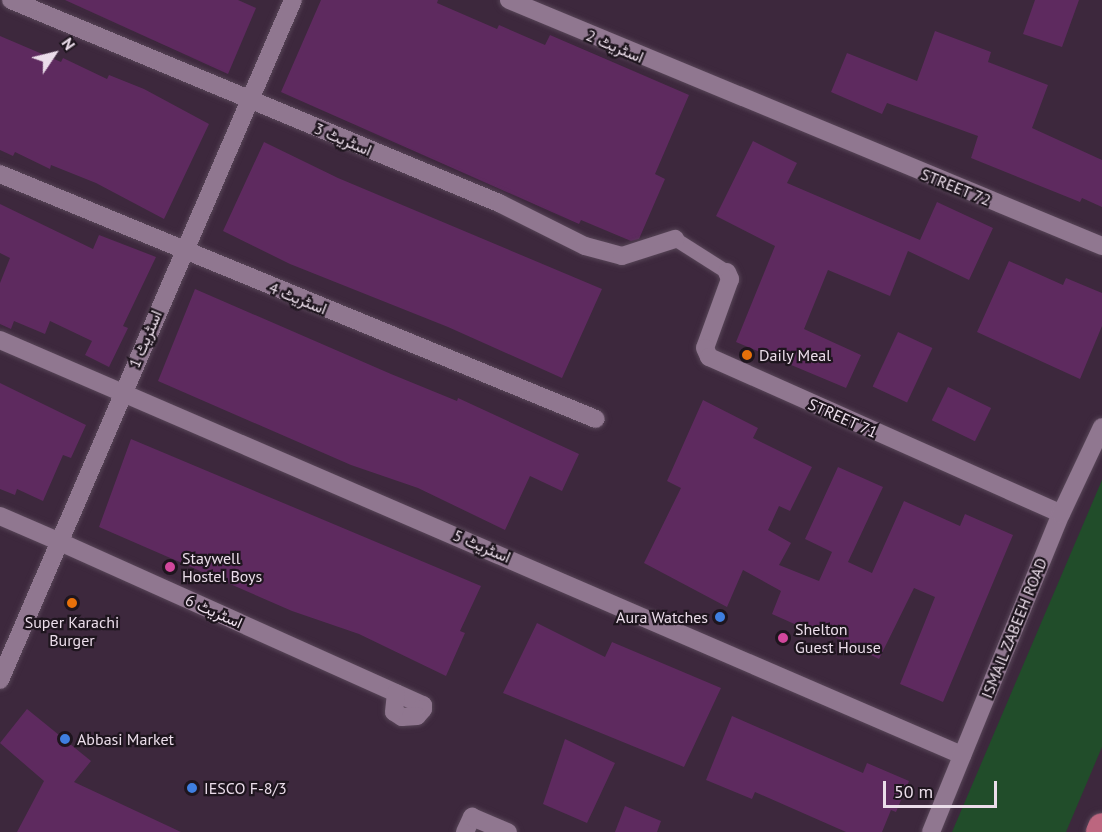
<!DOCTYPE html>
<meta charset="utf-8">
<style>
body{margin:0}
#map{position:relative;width:1102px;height:832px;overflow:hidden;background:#3d283d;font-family:"PT Sans",Vazirmatn,sans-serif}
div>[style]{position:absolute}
.green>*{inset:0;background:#214d2a}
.building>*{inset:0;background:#5e2a5f;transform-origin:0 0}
.roads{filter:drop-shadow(0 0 2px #574557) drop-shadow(0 0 2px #574557)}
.pedestrian>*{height:14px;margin:-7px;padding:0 7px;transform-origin:7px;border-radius:7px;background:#907790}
.minor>*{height:18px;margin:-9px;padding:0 9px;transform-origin:9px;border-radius:9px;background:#907790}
.primary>*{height:28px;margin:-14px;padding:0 14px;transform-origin:14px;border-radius:14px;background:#bc667f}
.dots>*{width:16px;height:16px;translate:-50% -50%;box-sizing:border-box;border:3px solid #1e151e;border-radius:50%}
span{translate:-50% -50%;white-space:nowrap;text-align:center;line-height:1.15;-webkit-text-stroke:4.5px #1e151e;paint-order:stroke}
.street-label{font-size:16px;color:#ebddea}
.poi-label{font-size:16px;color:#ebddea}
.left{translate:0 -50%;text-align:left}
.right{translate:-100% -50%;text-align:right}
.north{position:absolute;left:24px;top:24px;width:60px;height:60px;-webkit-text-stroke:4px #1e151e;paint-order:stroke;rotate:55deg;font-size:16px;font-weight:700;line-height:24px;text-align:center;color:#ebddea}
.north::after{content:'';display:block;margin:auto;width:21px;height:27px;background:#ebddea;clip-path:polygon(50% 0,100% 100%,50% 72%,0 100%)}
.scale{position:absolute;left:883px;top:781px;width:114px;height:27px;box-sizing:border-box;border:3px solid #ebddea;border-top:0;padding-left:8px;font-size:18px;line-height:21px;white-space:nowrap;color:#ebddea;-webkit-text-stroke:4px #1e151e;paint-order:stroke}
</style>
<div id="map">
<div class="green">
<i style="clip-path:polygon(1102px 480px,1102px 747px,1066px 832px,952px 832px)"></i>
</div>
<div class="building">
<i style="clip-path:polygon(65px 0,238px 0,256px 8px,228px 74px)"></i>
<i style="clip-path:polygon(321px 0,438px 0,437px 3px,497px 29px,499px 25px,545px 45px,550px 35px,689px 95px,655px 174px,665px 179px,639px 239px,631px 241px,581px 220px,579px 224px,281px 92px)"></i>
<i style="clip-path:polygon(1035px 0,1079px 0,1062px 47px,1023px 34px)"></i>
<i style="clip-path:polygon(935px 31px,991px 52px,988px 62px,1048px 85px,1032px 128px,1102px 160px,1102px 207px,1082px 198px,1080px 202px,971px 158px,978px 136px,887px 103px,882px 114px,831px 92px,847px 53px,917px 81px)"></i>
<i style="clip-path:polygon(0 36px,61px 62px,63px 58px,107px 79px,109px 75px,144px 89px,209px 124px,164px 219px,96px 183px,51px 165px,50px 169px,15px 152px,13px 156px,0 150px)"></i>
<i style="clip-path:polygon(753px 141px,797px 163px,787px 183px,920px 240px,937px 202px,993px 228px,969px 280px,908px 251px,890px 296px,828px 270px,804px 329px,861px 355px,846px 388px,736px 342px,775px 246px,716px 216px)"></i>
<i style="clip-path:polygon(264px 142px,338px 178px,602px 289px,562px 378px,448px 327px,290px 264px,223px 231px)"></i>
<i style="clip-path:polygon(0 204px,93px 249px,99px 235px,156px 257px,123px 326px,128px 328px,109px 367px,85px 355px,92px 341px,50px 321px,45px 334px,14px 321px,11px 329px,0 324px,0 283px,10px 258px,0 253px)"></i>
<i style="clip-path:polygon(1009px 261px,1063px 285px,1066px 278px,1102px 293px,1102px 326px,1080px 379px,977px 332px)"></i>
<i style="clip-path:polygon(195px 289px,391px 374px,457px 401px,458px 398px,579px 454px,562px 491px,530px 476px,505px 530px,418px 488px,351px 465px,158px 381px)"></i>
<i style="left:898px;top:332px;width:38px;height:60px;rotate:25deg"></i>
<i style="clip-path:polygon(0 383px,86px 425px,71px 458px,63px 455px,43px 501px,17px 489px,15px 495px,0 489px)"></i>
<i style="left:948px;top:387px;width:48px;height:37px;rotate:26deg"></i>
<i style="clip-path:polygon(703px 400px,758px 428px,753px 438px,812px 467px,790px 511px,779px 506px,768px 530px,791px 543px,779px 565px,819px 581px,832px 552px,805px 539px,838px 467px,883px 487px,848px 562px,872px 573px,904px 501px,960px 526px,965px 514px,1013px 535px,943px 702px,900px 684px,935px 597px,914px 588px,879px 659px,821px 630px,819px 635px,772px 614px,781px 591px,743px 570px,727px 607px,644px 563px,681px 488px,667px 481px)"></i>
<i style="clip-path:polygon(131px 439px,481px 586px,460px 631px,465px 633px,446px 676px,359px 634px,292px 611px,99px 527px)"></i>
<i style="clip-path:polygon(537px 623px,605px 657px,612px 642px,721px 688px,684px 767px,503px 693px)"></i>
<i style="clip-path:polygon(27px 709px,91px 761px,74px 782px,181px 832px,17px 832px,44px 781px,0 743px)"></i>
<i style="clip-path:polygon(732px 716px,863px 773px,867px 763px,909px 781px,896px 812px,891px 810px,882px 832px,846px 832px,755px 792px,752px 799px,706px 780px)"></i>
<i style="clip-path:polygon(565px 739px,615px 763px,587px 823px,543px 804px)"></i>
<i style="clip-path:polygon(625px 806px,661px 821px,657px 832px,615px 832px)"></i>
</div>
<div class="roads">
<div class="pedestrian">
<i style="left:675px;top:239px;width:62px;rotate:32.4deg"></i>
</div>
<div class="minor">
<i style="left:11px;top:0;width:529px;rotate:22.59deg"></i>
<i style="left:499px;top:203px;width:96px;rotate:26.6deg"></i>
<i style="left:585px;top:246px;width:38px;rotate:15deg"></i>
<i style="left:622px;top:256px;width:56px;rotate:-17.8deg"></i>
<i style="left:509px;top:0;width:642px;rotate:22.53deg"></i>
<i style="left:0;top:174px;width:644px;rotate:22.35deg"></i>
<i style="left:727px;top:272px;width:8px;rotate:67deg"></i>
<i style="left:730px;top:279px;width:73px;rotate:109.9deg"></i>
<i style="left:705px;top:348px;width:10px;rotate:66deg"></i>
<i style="left:709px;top:357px;width:385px;rotate:24deg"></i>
<i style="left:0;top:340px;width:1048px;rotate:23.34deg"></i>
<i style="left:0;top:516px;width:65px;rotate:23.4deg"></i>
<i style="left:60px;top:542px;width:398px;rotate:24.2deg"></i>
<i style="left:423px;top:705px;width:4px;rotate:90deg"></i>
<i style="left:423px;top:709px;width:9px;rotate:131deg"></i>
<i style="left:417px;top:716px;width:15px;rotate:176deg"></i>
<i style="left:402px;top:717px;width:9px;rotate:-148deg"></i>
<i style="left:394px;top:712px;width:19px;rotate:-84deg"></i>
<i style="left:0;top:680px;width:740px;rotate:-66.69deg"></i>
<i style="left:465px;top:832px;width:17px;rotate:-65deg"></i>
<i style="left:472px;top:817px;width:39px;rotate:23deg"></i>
<i style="left:931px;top:832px;width:344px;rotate:-67.8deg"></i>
<i style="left:1061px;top:514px;width:96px;rotate:-64.8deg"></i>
</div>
<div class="primary">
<i style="left:1100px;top:832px;width:5px;rotate:-68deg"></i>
</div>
</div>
<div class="dots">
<i style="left:747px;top:355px;background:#e8710a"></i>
<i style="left:170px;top:567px;background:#d1479c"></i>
<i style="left:72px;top:603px;background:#e8710a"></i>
<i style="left:720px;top:617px;background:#3f7fe0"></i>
<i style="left:783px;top:638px;background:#d1479c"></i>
<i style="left:65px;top:739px;background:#3f7fe0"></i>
<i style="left:192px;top:788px;background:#3f7fe0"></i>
</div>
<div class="street-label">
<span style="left:615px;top:46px;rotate:23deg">اسٹریٹ 2</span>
<span style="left:343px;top:139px;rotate:23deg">اسٹریٹ 3</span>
<span style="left:956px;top:187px;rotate:22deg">STREET 72</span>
<span style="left:298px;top:298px;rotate:22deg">اسٹریٹ 4</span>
<span style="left:145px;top:339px;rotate:-67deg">اسٹریٹ 1</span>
<span style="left:843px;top:418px;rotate:24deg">STREET 71</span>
<span style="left:482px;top:546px;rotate:23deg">اسٹریٹ 5</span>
<span style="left:214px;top:611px;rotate:24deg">اسٹریٹ 6</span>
<span style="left:1014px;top:628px;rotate:-68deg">ISMAIL ZABEEH ROAD</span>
</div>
<div class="poi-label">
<span class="left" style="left:759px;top:355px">Daily Meal</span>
<span class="left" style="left:182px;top:567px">Staywell<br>Hostel Boys</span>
<span class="right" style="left:708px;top:617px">Aura Watches</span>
<span style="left:72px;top:631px">Super Karachi<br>Burger</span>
<span class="left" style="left:795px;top:638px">Shelton<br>Guest House</span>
<span class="left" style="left:77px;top:739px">Abbasi Market</span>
<span class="left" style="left:204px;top:788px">IESCO F-8/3</span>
</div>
<div class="north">N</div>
<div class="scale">50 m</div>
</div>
